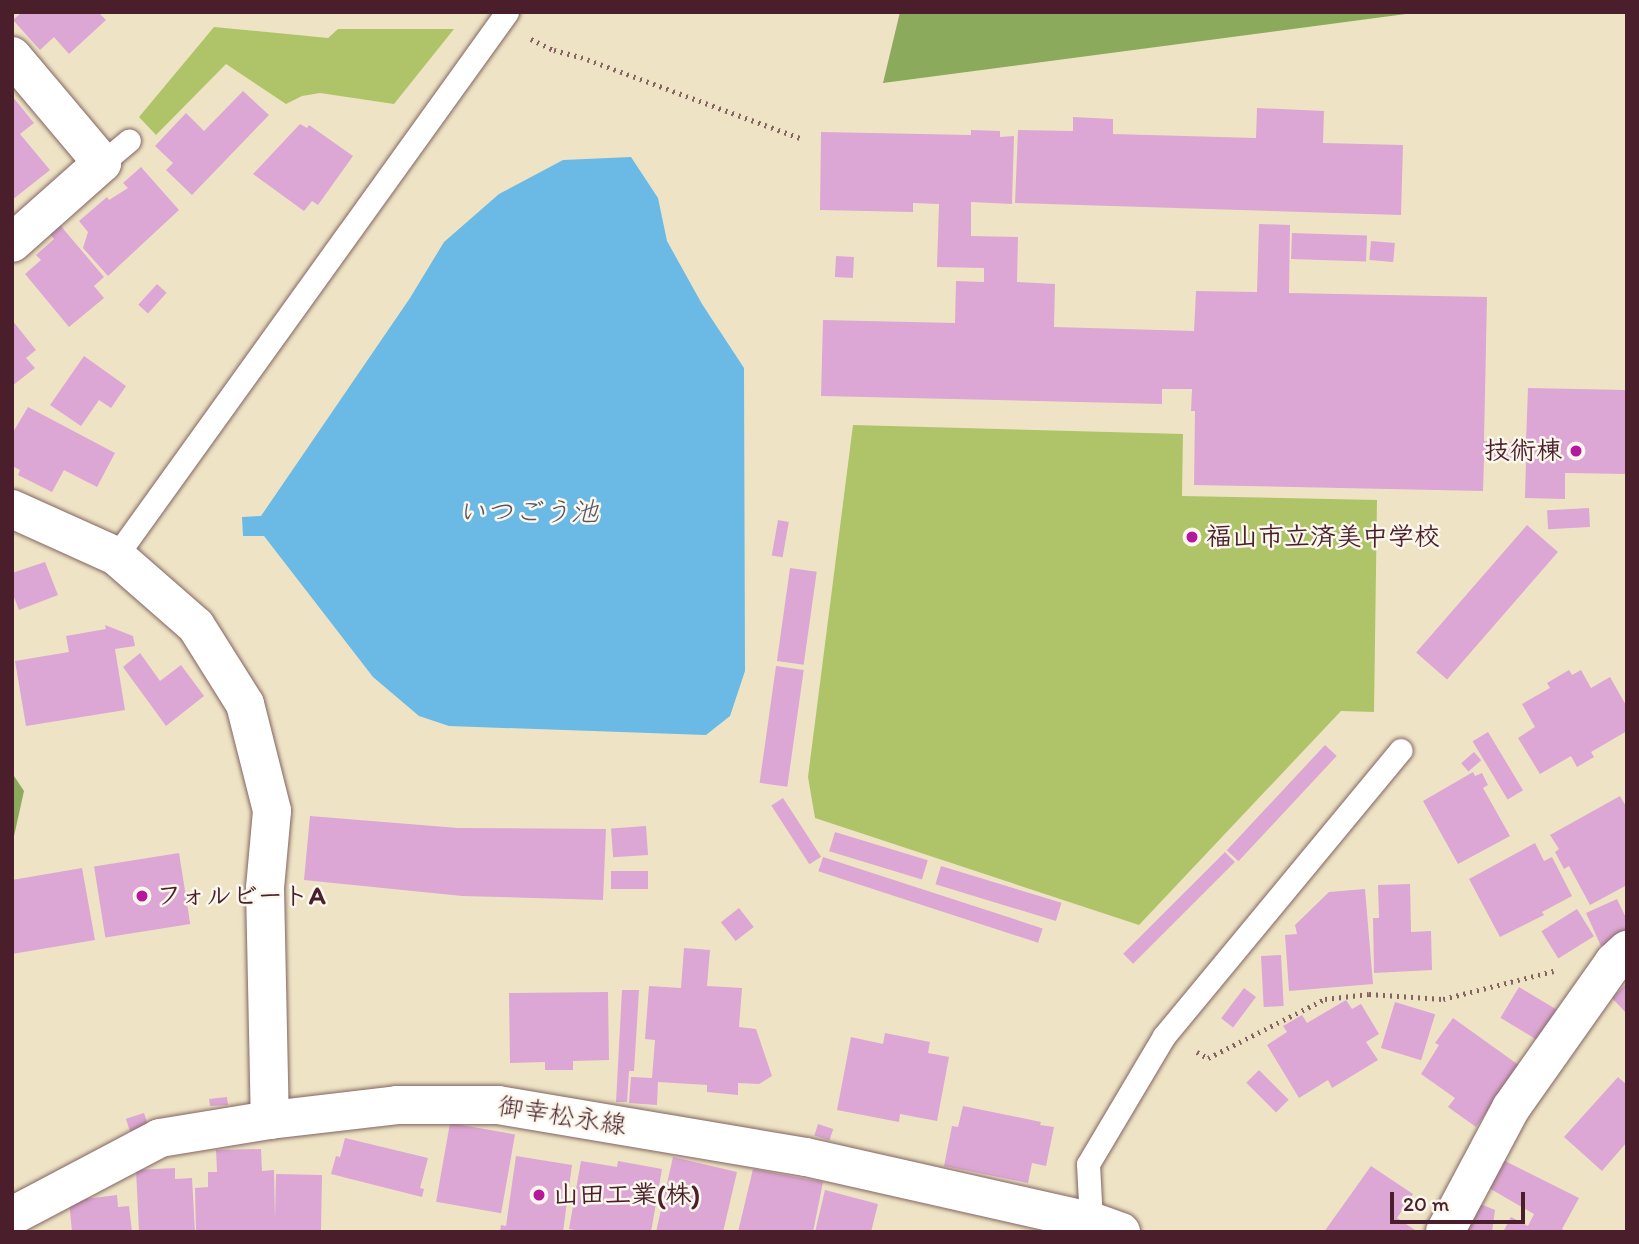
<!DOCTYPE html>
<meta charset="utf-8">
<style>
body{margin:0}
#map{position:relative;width:1639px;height:1244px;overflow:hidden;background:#eee4c5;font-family:Itim,"Klee One",sans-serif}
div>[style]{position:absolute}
.green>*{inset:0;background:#afc468}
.forest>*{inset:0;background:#8baa5c}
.water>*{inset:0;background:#6bb9e5}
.building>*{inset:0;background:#dca7d4;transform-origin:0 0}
.path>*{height:4.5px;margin-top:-2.25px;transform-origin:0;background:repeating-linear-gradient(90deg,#836461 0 2px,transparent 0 7px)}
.roads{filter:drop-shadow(0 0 2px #836461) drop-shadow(0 0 2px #836461)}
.lane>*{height:23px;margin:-11.5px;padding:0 11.5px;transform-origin:11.5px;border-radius:11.5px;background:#fff}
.street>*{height:38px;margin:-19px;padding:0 19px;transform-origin:19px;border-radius:19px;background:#fff}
.secondary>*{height:38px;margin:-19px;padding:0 19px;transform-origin:19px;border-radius:19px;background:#fff}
.dots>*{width:19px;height:19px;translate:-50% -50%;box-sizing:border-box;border:4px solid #fbf7ec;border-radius:50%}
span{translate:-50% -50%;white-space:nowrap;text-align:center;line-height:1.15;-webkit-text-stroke:5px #fbf7ec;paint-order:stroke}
.poi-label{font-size:26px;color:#4a1f2b;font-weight:700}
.right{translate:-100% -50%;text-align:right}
.left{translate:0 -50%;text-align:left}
.street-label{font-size:26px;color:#4a1f2b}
.water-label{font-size:28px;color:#56556c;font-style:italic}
.frame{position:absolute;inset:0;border:14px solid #4a1f2b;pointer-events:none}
.scale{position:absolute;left:1390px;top:1192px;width:135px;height:32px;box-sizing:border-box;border:4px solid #4a1f2b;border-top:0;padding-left:9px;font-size:21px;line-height:24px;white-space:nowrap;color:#4a1f2b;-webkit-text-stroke:5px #fbf7ec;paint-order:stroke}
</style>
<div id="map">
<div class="green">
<i style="clip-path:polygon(214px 27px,328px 38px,338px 29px,454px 29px,394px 104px,320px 93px,302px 96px,286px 104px,226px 64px,156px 135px,139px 117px)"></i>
<i style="clip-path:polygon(853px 425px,1183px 434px,1182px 496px,1377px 500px,1374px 712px,1341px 711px,1139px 925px,815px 818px,808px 777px)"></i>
</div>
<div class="forest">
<i style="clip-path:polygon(900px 12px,1421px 12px,883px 83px)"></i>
<i style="clip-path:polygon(12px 773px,24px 791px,12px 845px)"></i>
</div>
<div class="water">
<i style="clip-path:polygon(631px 157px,658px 198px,667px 241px,702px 304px,744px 368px,745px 671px,730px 716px,706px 735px,449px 726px,419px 716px,373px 677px,264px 536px,243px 536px,242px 517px,261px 516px,410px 298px,444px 242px,499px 194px,563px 160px)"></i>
</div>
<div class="building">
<i style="clip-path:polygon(22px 12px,98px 12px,106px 20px,69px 54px,54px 37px,40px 50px,13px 20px)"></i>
<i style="clip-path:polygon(243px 91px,269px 115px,192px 195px,166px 170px,173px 163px,155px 146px,186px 113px,204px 131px)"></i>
<i style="clip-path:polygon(12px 96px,34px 123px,20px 134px,50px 170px,12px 200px)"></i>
<i style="clip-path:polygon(1257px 108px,1324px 111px,1323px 143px,1403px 145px,1401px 215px,1015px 203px,1018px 130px,1073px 131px,1073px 117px,1113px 119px,1113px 134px,1256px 138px)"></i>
<i style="clip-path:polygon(300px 124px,307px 128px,309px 125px,353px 156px,318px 205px,312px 201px,304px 211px,253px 174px)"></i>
<i style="clip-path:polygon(971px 130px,1000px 131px,1000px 137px,1014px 136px,1012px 204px,971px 202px,971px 236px,1018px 237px,1017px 282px,1055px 284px,1054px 327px,1194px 331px,1196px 291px,1257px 292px,1259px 224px,1290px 225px,1289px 293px,1487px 297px,1484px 441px,1526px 442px,1528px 388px,1627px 390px,1627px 474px,1565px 473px,1565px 499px,1525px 498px,1526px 460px,1484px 459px,1483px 491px,1194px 485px,1195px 411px,1191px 411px,1192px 389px,1162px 389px,1162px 404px,821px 396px,823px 320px,955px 323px,956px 281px,984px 282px,984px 268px,937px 267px,939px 204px,913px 203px,913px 212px,820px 210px,821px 132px,971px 135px)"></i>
<i style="clip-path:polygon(141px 167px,179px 210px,108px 276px,83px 248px,88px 232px,79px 221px,107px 197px,109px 200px,128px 188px,123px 183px)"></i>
<i style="clip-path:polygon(60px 225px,104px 277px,94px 286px,104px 298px,69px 327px,25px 274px,41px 260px,36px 255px,54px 239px,50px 234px)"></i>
<i style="left:1292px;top:233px;width:75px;height:26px;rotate:2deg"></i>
<i style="left:1371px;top:241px;width:24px;height:19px;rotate:5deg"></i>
<i style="left:836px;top:256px;width:18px;height:21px;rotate:3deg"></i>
<i style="left:157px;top:284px;width:13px;height:28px;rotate:42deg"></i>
<i style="clip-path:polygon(12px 320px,36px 350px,26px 358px,35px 368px,12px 386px)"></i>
<i style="clip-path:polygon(84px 356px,126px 386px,111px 408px,99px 400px,81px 426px,50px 405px)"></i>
<i style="clip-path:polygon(28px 407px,115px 453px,97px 487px,64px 470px,52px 492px,18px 475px,20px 470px,12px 466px,12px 434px)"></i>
<i style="left:1589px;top:508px;width:19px;height:42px;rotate:87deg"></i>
<i style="left:778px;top:520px;width:11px;height:36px;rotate:10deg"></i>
<i style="left:1527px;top:525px;width:41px;height:169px;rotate:41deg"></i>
<i style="clip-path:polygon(45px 562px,58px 595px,19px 610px,12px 592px,12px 573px)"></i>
<i style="left:790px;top:568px;width:27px;height:94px;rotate:8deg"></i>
<i style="clip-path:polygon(105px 625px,133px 636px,135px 646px,115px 649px,125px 710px,26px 726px,15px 661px,69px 652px,66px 636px,106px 629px)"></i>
<i style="clip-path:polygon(140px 653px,160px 681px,181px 665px,204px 696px,166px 726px,123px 667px)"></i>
<i style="left:776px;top:666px;width:28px;height:118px;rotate:8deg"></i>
<i style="clip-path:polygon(1569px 670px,1572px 675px,1581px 670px,1591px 688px,1610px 677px,1627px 707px,1627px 731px,1591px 752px,1594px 757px,1577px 767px,1571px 756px,1540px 774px,1518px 738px,1535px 727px,1522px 704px,1550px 688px,1547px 683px)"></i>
<i style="left:1488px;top:732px;width:68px;height:18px;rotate:59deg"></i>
<i style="left:1325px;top:745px;width:16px;height:144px;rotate:43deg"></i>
<i style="left:1474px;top:752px;width:11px;height:17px;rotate:49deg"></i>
<i style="clip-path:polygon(1473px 772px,1475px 776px,1482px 773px,1488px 785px,1483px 788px,1510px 836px,1458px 864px,1423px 801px)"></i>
<i style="clip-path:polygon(1620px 796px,1627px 808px,1627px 885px,1590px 905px,1569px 866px,1564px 869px,1555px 852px,1559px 849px,1550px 835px)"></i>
<i style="left:783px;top:798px;width:70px;height:14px;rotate:57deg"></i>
<i style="clip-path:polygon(310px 816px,458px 828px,606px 829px,603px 900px,462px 896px,304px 880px)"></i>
<i style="left:646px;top:826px;width:29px;height:35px;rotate:86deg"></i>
<i style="left:835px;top:832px;width:97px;height:20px;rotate:17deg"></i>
<i style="clip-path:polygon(1535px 843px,1544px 861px,1552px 857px,1572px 896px,1542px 912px,1544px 915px,1500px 937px,1469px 879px)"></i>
<i style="left:1225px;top:852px;width:14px;height:144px;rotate:45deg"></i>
<i style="left:179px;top:853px;width:72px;height:86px;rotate:81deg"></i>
<i style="left:823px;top:857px;width:231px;height:15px;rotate:18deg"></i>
<i style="left:941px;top:866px;width:126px;height:19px;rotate:17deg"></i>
<i style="clip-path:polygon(82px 868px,95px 940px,12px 954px,12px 880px)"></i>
<i style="left:611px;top:871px;width:37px;height:18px"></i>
<i style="clip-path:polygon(1410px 884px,1411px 932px,1431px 931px,1432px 970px,1374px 973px,1373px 918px,1379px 918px,1378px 885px)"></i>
<i style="clip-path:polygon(1365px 889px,1373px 984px,1289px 991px,1285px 935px,1297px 934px,1295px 925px,1329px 892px)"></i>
<i style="clip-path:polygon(1617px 899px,1627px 920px,1627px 935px,1601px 946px,1586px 913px)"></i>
<i style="left:739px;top:908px;width:24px;height:23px;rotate:52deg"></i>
<i style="left:1577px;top:909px;width:32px;height:42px;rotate:58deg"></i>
<i style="clip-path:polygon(684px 948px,710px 950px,707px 986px,742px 988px,739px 1027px,756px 1029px,772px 1076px,759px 1084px,738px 1083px,738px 1095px,707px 1092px,707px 1085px,658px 1082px,657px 1105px,629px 1103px,631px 1077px,652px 1078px,655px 1040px,645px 1039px,649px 986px,681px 988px)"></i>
<i style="left:1281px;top:955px;width:51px;height:20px;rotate:87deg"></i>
<i style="clip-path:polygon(1627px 983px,1627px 1014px,1612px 998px)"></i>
<i style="left:1519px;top:987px;width:49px;height:36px;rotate:31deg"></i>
<i style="left:1244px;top:988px;width:15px;height:38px;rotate:37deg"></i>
<i style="clip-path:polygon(622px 990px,639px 990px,634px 1071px,629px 1071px,627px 1102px,616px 1102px)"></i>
<i style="clip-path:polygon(608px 992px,609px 1060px,573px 1061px,573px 1070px,545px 1070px,545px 1062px,510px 1063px,509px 993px)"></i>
<i style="clip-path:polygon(1346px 1000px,1352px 1009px,1361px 1004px,1379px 1034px,1366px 1042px,1378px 1060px,1332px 1088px,1328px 1080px,1299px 1098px,1267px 1045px,1287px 1032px,1283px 1026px,1302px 1015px,1307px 1023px)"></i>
<i style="left:1395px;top:1002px;width:42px;height:48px;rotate:17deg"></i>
<i style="clip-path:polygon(1453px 1018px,1520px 1066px,1476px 1127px,1448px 1107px,1455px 1098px,1421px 1074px,1439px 1045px,1435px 1043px)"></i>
<i style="clip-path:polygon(885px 1033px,930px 1042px,928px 1053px,949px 1057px,937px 1121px,900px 1114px,899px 1122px,837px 1110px,851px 1037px,883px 1044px)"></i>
<i style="left:1259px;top:1070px;width:42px;height:18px;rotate:45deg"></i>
<i style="clip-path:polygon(1618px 1077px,1627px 1085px,1627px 1142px,1602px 1171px,1564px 1137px)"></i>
<i style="clip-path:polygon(227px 1097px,228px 1105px,210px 1106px,209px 1099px)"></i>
<i style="clip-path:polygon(963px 1106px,1041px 1122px,1040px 1125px,1054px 1127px,1046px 1166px,1032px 1163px,1028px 1183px,944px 1166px,952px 1126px,958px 1127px)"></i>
<i style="left:144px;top:1113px;width:13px;height:19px;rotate:72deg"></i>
<i style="left:450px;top:1123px;width:66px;height:80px;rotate:10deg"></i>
<i style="left:818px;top:1124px;width:16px;height:12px;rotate:18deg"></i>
<i style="clip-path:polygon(345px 1138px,428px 1158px,420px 1188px,424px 1189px,422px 1197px,331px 1174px,336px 1156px,340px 1157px)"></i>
<i style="clip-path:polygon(261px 1149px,262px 1171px,274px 1170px,275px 1219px,276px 1174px,322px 1175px,321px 1230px,196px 1232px,195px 1188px,208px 1187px,208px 1172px,217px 1172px,216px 1150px)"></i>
<i style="clip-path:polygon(516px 1156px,572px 1165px,563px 1232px,500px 1232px,501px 1225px,506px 1226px)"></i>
<i style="clip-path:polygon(673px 1157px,737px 1172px,723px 1232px,656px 1232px)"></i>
<i style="clip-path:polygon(1503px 1160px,1579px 1198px,1562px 1229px,1567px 1232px,1503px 1232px,1511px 1217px,1528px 1226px,1534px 1214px,1489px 1188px)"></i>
<i style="clip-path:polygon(581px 1161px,617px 1167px,618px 1161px,662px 1169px,651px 1232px,586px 1232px,569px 1229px)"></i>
<i style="clip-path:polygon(1371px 1166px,1413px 1194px,1397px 1218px,1418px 1232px,1324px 1232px)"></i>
<i style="clip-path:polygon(175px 1168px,175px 1179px,192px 1178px,195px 1232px,139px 1232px,136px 1170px)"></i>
<i style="clip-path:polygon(753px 1169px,823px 1182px,813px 1232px,738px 1232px)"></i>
<i style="clip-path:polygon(825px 1190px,878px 1204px,871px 1232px,815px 1232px)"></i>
<i style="clip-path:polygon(117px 1195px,118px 1207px,129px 1206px,132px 1232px,72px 1232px,69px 1201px)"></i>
<i style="clip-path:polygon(1478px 1203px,1495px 1210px,1492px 1232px,1464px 1232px)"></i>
</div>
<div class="path">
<i style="left:531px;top:39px;width:25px;rotate:26deg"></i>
<i style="left:554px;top:50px;width:28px;rotate:15deg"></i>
<i style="left:581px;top:57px;width:237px;rotate:20.3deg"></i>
<i style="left:1197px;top:1052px;width:13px;rotate:29deg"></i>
<i style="left:1208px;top:1058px;width:131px;rotate:-26.8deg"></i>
<i style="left:1325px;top:999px;width:44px;rotate:-6.5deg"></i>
<i style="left:1369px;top:994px;width:74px;rotate:3.9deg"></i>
<i style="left:1443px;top:999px;width:114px;rotate:-14.2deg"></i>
</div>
<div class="roads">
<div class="lane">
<i style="left:102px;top:163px;width:35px;rotate:-40deg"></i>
<i style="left:116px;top:556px;width:670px;rotate:-54.29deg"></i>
<i style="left:1091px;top:1221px;width:57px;rotate:-93deg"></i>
<i style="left:1088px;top:1164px;width:149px;rotate:-59.3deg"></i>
<i style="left:1164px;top:1036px;width:371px;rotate:-50.4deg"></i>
</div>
<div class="street">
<i style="left:12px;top:56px;width:140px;rotate:49.9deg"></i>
<i style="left:102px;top:163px;width:120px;rotate:138.4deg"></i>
<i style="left:12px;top:509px;width:114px;rotate:24.3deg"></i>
<i style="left:116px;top:556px;width:106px;rotate:41.2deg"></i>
<i style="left:196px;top:626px;width:92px;rotate:57.9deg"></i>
<i style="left:245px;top:704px;width:110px;rotate:75.8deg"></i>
<i style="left:272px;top:811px;width:77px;rotate:95.2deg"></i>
<i style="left:265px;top:888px;width:232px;rotate:88.8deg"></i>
<i style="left:1445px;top:1232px;width:140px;rotate:-62deg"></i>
<i style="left:1511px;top:1108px;width:179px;rotate:-54.8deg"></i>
<i style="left:1614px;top:962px;width:18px;rotate:-43deg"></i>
</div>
<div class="secondary">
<i style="left:12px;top:1216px;width:167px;rotate:-27.8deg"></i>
<i style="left:160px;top:1138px;width:111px;rotate:-9.3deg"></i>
<i style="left:270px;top:1120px;width:128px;rotate:-6.7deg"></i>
<i style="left:397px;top:1105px;width:101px"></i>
<i style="left:498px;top:1105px;width:312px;rotate:9.6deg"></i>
<i style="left:806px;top:1157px;width:292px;rotate:12.7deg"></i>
<i style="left:1091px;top:1221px;width:32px;rotate:20deg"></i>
</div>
</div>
<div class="dots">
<i style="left:1576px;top:451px;background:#b5179e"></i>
<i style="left:1192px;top:537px;background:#b5179e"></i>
<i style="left:142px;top:896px;background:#b5179e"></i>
<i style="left:539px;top:1195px;background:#b5179e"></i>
</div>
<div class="poi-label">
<span class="right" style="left:1562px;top:451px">技術棟</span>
<span class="left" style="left:1206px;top:537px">福山市立済美中学校</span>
<span class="left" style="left:156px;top:896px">フォルビートA</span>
<span class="left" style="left:553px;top:1195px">山田工業(株)</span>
</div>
<div class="street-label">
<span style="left:562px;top:1116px;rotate:9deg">御幸松永線</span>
</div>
<div class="water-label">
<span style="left:528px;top:511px">いつごう池</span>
</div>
<div class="frame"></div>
<div class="scale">20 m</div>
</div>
